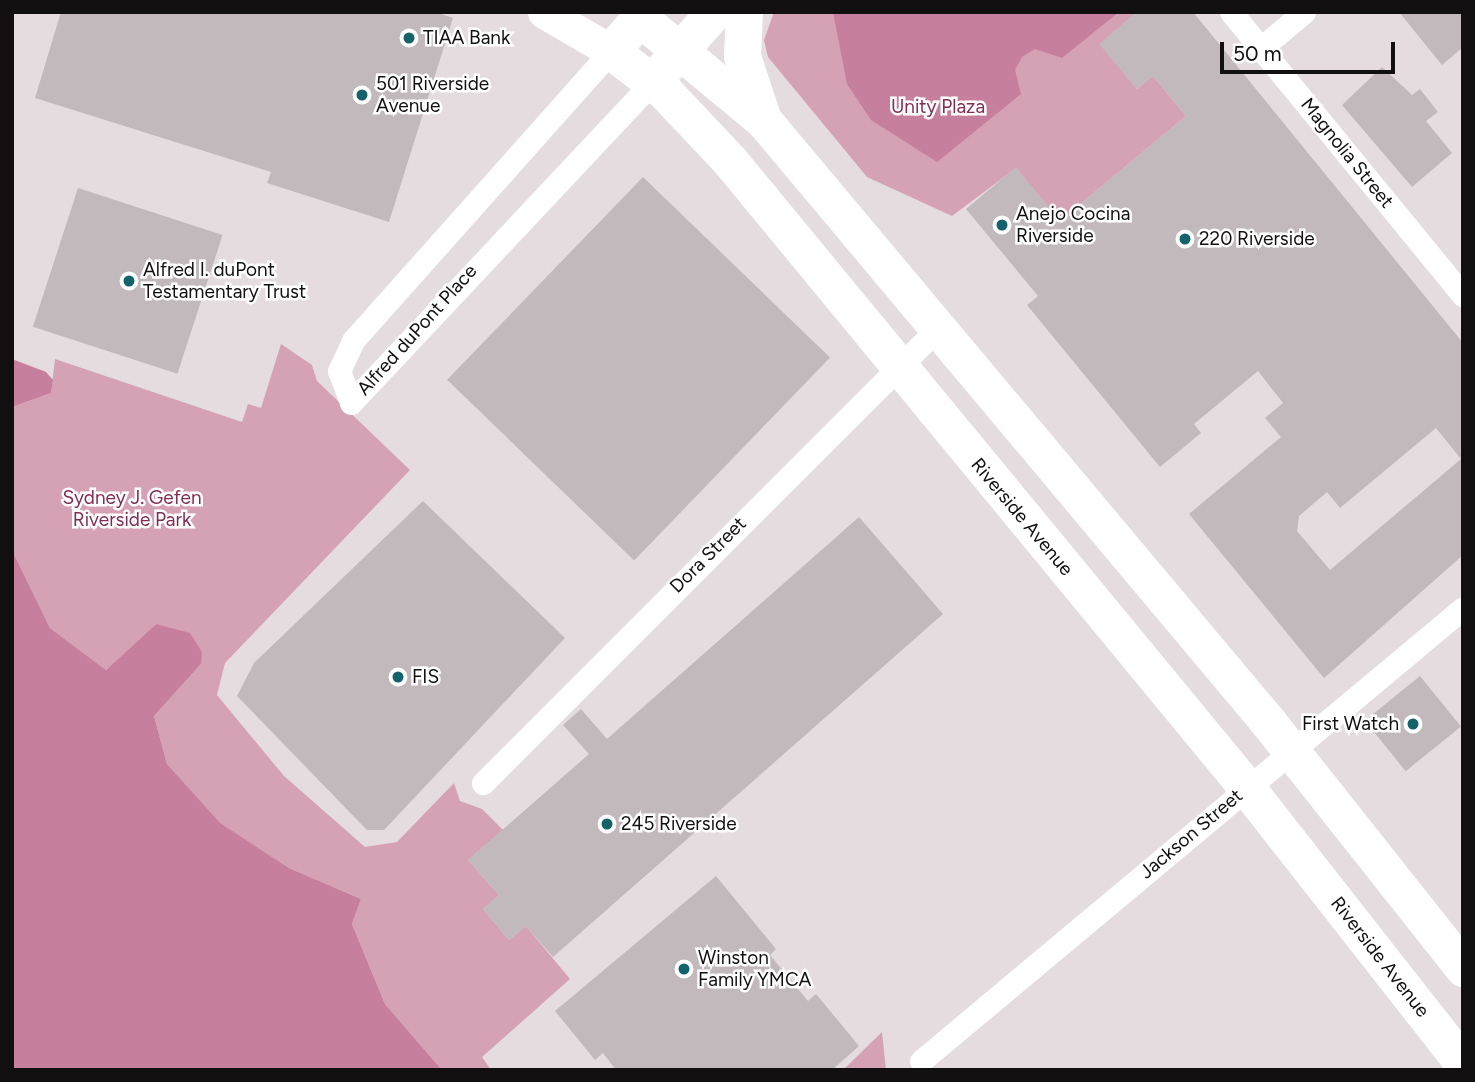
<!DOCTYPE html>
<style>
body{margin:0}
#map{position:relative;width:1475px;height:1082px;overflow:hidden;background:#e4dcdf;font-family:Figtree,sans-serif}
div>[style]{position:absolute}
.green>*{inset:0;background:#d5a1b5}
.water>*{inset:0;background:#c67f9c}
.building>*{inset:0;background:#c1b9bc;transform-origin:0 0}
.street>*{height:23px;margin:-11.5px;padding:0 11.5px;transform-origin:11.5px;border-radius:11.5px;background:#fff}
.secondary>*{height:33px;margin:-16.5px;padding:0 16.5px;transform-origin:16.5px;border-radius:16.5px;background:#fff}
.primary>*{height:37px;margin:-18.5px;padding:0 18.5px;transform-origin:18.5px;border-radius:18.5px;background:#fff}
.dots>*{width:19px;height:19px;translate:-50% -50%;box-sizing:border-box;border:4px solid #fff;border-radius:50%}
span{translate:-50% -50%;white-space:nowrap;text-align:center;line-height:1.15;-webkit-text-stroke:5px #fff;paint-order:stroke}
.poi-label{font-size:19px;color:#110f10}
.left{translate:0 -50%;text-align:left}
.right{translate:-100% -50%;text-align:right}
.park-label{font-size:19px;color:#812c54}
.street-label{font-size:19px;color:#110f10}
.frame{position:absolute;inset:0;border:14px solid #110f10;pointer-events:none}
.scale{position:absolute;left:1220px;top:42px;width:175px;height:32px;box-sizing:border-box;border:4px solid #110f10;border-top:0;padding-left:9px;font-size:21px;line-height:24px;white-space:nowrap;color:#110f10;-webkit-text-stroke:5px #fff;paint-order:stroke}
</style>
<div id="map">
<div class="green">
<i style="clip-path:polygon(774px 12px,1137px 12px,1100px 44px,1137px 89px,1153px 76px,1186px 116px,1060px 221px,1016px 168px,952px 216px,867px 177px,768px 57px,764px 40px)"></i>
<i style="clip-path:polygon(281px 344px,312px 365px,317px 381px,410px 470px,225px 663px,217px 695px,284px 776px,365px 847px,397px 842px,454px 783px,460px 801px,482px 809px,503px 830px,468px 860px,499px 895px,483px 909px,509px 940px,526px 926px,570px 979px,482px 1057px,491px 1070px,442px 1070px,385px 1004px,352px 924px,361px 899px,289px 868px,219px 823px,167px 764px,154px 716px,201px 664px,156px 624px,106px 670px,50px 628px,12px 550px,12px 407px,51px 393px,55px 359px,242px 422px,248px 404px,261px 408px)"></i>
<i style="clip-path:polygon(882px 1032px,886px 1070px,843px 1070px)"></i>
</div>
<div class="water">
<i style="clip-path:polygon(833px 12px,1119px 12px,1062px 58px,1035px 49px,1022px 57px,1015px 70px,1021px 94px,937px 162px,871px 120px,847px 84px)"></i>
<i style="clip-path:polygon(12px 359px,46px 372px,53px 380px,51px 393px,12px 407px)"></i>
<i style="clip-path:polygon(12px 550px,50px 628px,106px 670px,156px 624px,190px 633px,202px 652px,201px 664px,154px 716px,167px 764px,220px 823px,289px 868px,361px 899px,352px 924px,385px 1004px,442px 1070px,12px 1070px)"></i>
</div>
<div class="building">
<i style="clip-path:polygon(61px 12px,435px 12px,453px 18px,389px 222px,267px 183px,271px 172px,35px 98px)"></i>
<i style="clip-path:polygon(evenodd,1137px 12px,1193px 12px,1463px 343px,1463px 555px,1324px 678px,1189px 514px,1281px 437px,1265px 418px,1283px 403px,1258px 371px,1194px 424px,1201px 433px,1160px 467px,1027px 305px,1038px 296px,966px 209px,1016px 167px,1060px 221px,1186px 116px,1153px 76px,1137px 89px,1099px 44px,1137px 12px,1436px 428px,1461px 459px,1330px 570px,1297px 531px,1299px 516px,1327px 492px,1340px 508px,1436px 428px)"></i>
<i style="clip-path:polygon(1399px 12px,1463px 12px,1463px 47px,1442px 65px)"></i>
<i style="clip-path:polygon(1382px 67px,1412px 95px,1420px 89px,1438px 112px,1426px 121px,1452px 153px,1412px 187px,1342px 105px)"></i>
<i style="left:643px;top:177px;width:260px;height:282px;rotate:44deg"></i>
<i style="left:78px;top:188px;width:152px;height:146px;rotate:18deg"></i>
<i style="clip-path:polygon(423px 501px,565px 638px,384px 830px,367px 830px,237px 696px,254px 663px)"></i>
<i style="clip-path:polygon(859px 517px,943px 614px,553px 957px,526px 926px,509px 940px,483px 909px,499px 895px,468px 860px,589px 754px,563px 725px,581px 709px,607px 739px)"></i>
<i style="left:1420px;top:676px;width:65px;height:71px;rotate:51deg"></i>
<i style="clip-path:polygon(716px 876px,776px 949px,770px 955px,808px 1001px,816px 994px,859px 1046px,832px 1070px,616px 1070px,603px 1053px,595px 1060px,555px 1011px)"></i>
</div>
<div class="street">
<i style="left:1231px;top:12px;width:366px;rotate:50.7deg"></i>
<i style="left:1261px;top:48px;width:56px;rotate:-39.9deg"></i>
<i style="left:611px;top:51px;width:388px;rotate:131.7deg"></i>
<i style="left:353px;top:341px;width:33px;rotate:115deg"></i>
<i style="left:339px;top:371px;width:34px;rotate:69deg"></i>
<i style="left:351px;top:403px;width:441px;rotate:-46.8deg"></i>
<i style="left:483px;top:783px;width:641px;rotate:-45deg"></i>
<i style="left:921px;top:1061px;width:706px;rotate:-39.89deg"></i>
</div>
<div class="secondary">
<i style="left:544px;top:12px;width:78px;rotate:30.2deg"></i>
</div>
<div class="primary">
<i style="left:645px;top:12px;width:52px;rotate:131.1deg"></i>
<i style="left:611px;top:51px;width:68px;rotate:37.2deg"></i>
<i style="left:665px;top:92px;width:95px;rotate:46.7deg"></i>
<i style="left:730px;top:161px;width:813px;rotate:50.49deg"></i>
<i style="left:1247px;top:788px;width:350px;rotate:51.9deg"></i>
<i style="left:744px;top:12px;width:44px;rotate:92.6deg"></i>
<i style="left:742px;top:56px;width:64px;rotate:71.8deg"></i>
<i style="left:640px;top:18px;width:161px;rotate:39.7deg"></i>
<i style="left:764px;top:121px;width:786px;rotate:50.01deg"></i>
<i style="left:1269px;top:723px;width:313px;rotate:51.6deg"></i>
<i style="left:665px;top:67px;width:74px;rotate:-48.3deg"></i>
</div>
<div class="dots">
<i style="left:409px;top:38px;background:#14636a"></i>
<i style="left:362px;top:95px;background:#14636a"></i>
<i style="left:1002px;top:225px;background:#14636a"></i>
<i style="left:1185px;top:239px;background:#14636a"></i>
<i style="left:129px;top:281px;background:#14636a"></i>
<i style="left:398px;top:677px;background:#14636a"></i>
<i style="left:1413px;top:724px;background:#14636a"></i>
<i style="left:607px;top:824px;background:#14636a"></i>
<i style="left:684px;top:969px;background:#14636a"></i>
</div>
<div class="poi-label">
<span class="left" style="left:423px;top:38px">TIAA Bank</span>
<span class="left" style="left:376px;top:95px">501 Riverside<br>Avenue</span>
<span class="left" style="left:1016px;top:225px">Anejo Cocina<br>Riverside</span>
<span class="left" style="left:1199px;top:239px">220 Riverside</span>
<span class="left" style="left:143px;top:281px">Alfred I. duPont<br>Testamentary Trust</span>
<span class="left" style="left:412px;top:677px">FIS</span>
<span class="right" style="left:1399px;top:724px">First Watch</span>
<span class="left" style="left:621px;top:824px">245 Riverside</span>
<span class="left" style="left:698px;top:969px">Winston<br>Family YMCA</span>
</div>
<div class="park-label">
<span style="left:938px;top:107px">Unity Plaza</span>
<span style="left:132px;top:509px">Sydney J. Gefen<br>Riverside Park</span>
</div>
<div class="street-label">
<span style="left:1347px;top:153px;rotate:51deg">Magnolia Street</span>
<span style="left:417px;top:330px;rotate:-48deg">Alfred duPont Place</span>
<span style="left:1022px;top:517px;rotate:50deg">Riverside Avenue</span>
<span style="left:708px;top:555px;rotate:-45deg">Dora Street</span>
<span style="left:1191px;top:834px;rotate:-40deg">Jackson Street</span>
<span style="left:1380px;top:957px;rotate:52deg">Riverside Avenue</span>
</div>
<div class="frame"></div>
<div class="scale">50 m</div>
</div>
